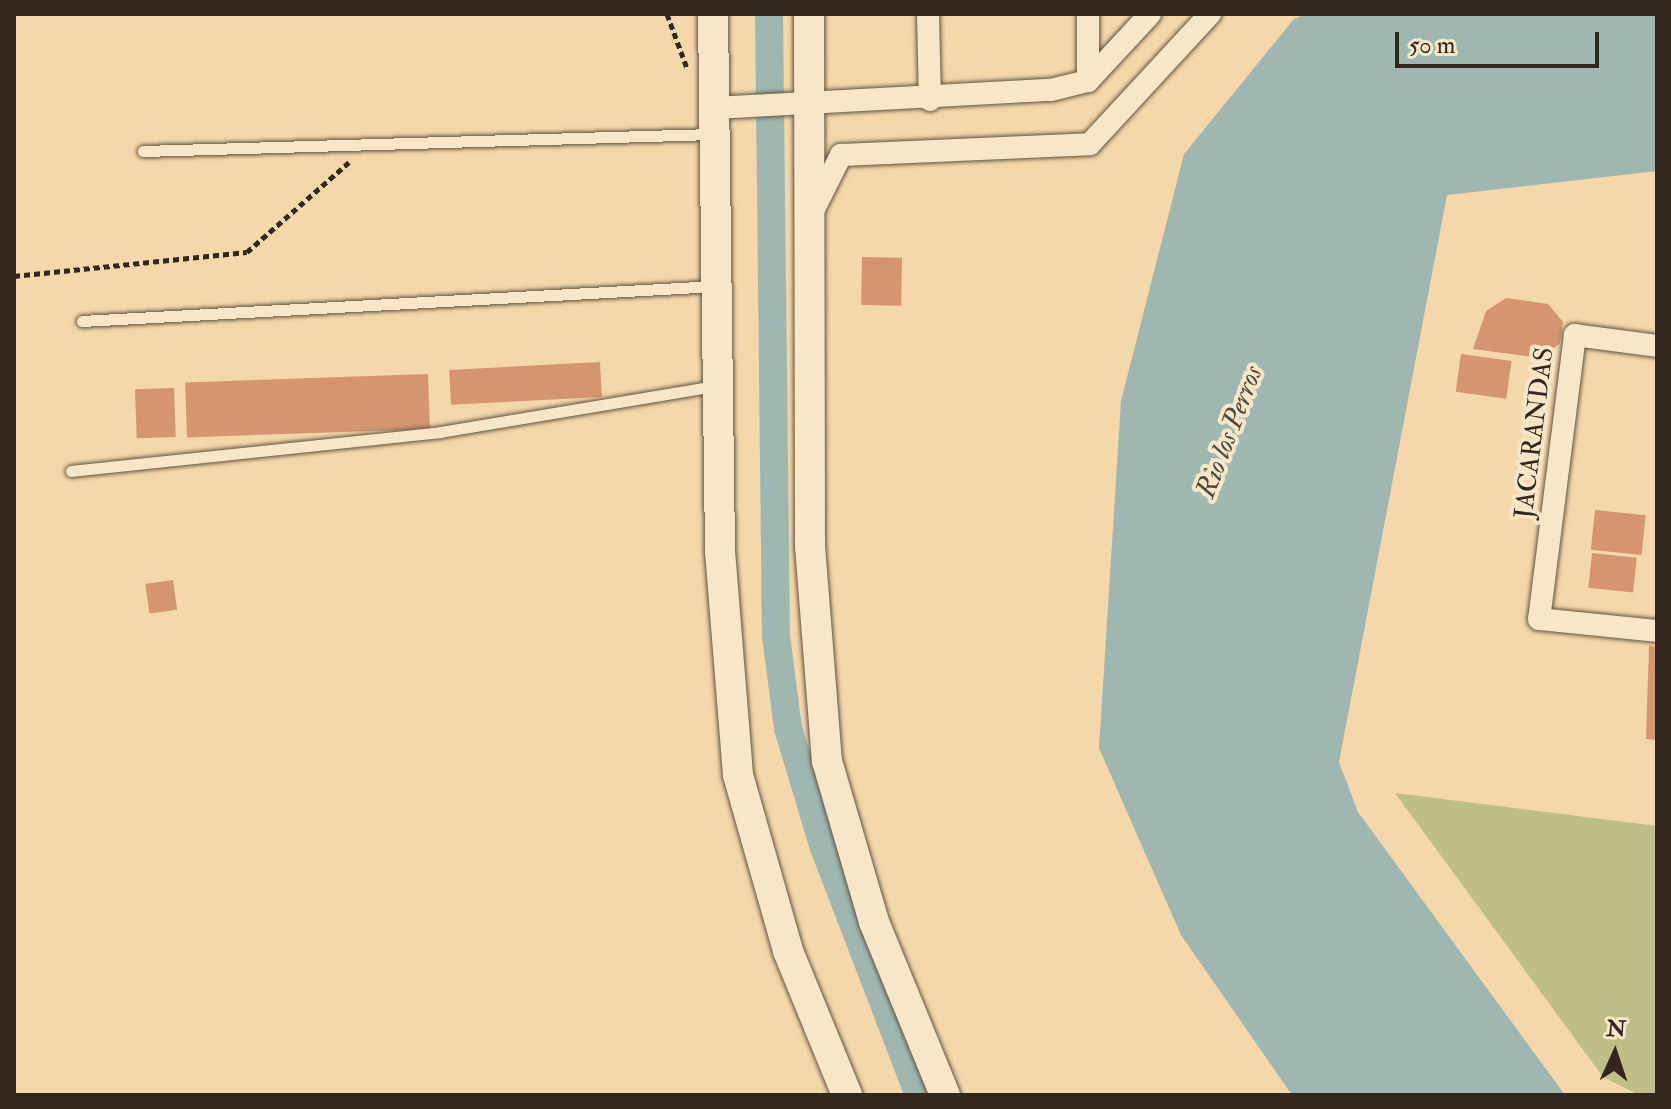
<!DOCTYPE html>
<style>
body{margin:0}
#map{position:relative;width:1671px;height:1109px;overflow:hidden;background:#f4d8aa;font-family:"IM FELL Double Pica",serif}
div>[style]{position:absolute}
.green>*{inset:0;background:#bfbe86}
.water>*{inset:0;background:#9eb8b1}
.canal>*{height:28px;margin:-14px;padding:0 14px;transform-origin:14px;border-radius:14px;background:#9eb8b1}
.building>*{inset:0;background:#d59570;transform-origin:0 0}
.path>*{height:5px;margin-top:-2.5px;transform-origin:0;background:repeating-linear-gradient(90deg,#32271f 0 6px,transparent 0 10px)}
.roads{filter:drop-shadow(0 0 2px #625342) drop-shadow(0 0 2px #625342)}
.lane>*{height:11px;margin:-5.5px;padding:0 5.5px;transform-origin:5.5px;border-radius:5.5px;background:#f8e6c8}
.street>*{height:22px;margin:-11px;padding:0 11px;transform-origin:11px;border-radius:11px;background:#f8e6c8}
.secondary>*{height:30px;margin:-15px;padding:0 15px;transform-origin:15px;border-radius:15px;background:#f8e6c8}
span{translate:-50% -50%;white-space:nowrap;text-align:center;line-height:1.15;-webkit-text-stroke:8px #f8e6c8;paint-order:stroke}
.street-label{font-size:26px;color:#32271f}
.water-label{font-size:28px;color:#4d4b44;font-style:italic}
.frame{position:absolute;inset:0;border:16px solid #32271f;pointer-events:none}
.north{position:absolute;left:1575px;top:1013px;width:80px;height:80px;-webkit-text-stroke:6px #f8e6c8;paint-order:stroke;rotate:3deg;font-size:22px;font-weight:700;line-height:32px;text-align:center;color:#32271f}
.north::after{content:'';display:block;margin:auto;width:28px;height:36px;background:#32271f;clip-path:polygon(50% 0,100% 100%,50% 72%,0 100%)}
.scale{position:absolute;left:1395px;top:32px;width:204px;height:36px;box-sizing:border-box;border:4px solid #32271f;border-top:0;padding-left:10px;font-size:24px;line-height:28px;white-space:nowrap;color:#32271f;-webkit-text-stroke:6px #f8e6c8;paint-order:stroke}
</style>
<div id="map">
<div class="green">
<i style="clip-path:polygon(1395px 793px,1657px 826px,1657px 1095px,1639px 1095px,1603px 1077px)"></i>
</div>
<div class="water">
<i style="clip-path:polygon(1306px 14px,1657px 14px,1657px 171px,1447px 195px,1339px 762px,1358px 812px,1565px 1095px,1292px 1095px,1181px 935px,1099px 748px,1121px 401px,1184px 154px,1294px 19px)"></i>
</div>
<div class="canal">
<i style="left:769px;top:14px;width:622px;rotate:89.36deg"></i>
<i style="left:776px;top:636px;width:93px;rotate:82.6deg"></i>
<i style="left:788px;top:728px;width:122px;rotate:73.3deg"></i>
<i style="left:823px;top:845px;width:268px;rotate:69deg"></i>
</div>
<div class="building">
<i style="left:862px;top:257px;width:40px;height:48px;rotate:1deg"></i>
<i style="clip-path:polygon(1506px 298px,1548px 304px,1563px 322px,1560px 343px,1542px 358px,1473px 349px,1486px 311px)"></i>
<i style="left:1461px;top:354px;width:51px;height:38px;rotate:8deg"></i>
<i style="left:600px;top:362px;width:35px;height:151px;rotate:87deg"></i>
<i style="left:428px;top:374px;width:55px;height:243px;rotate:88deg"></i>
<i style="left:174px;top:388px;width:49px;height:39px;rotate:88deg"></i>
<i style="left:1595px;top:510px;width:51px;height:40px;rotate:6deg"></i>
<i style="left:1592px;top:553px;width:45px;height:35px;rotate:6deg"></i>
<i style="left:173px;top:580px;width:30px;height:28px;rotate:82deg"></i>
<i style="clip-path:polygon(1649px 646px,1657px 647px,1657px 740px,1646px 739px)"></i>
</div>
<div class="path">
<i style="left:667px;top:14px;width:58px;rotate:69.7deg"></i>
<i style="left:14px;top:276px;width:234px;rotate:-5.9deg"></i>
<i style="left:247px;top:252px;width:136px;rotate:-41.4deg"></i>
</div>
<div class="roads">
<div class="lane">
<i style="left:143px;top:151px;width:570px;rotate:-1.71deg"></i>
<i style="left:82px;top:321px;width:634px;rotate:-3.16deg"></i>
<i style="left:71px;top:471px;width:371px;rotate:-6deg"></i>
<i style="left:440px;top:432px;width:280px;rotate:-9.5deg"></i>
</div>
<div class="street">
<i style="left:928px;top:14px;width:86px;rotate:88.7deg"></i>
<i style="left:1088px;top:14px;width:67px;rotate:90deg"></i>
<i style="left:714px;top:108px;width:337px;rotate:-3.1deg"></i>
<i style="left:1051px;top:90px;width:38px;rotate:-14deg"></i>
<i style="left:1088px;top:81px;width:91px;rotate:-47.2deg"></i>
<i style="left:812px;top:213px;width:65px;rotate:-63.4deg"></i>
<i style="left:841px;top:155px;width:249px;rotate:-2.5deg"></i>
<i style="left:1090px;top:144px;width:177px;rotate:-47.3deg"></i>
<i style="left:1657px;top:346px;width:83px;rotate:-172.4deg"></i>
<i style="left:1575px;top:335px;width:286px;rotate:97.2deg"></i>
<i style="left:1539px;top:619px;width:119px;rotate:5.8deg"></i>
</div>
<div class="secondary">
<i style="left:713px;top:14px;width:537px;rotate:89.25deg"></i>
<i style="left:720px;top:551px;width:225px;rotate:85.4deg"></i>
<i style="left:738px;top:775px;width:183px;rotate:74.1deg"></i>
<i style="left:788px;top:951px;width:156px;rotate:67.7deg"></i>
<i style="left:809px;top:14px;width:532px;rotate:89.89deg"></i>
<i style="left:810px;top:546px;width:216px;rotate:85.5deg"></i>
<i style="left:827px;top:761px;width:168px;rotate:73.7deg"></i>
<i style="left:874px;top:922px;width:187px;rotate:67.7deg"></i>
</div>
</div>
<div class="street-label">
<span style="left:1535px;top:433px;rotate:-83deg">JACARANDAS</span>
</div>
<div class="water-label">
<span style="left:1230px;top:432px;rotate:-69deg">Rio los Perros</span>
</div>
<div class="frame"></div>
<div class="north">N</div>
<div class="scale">50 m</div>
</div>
